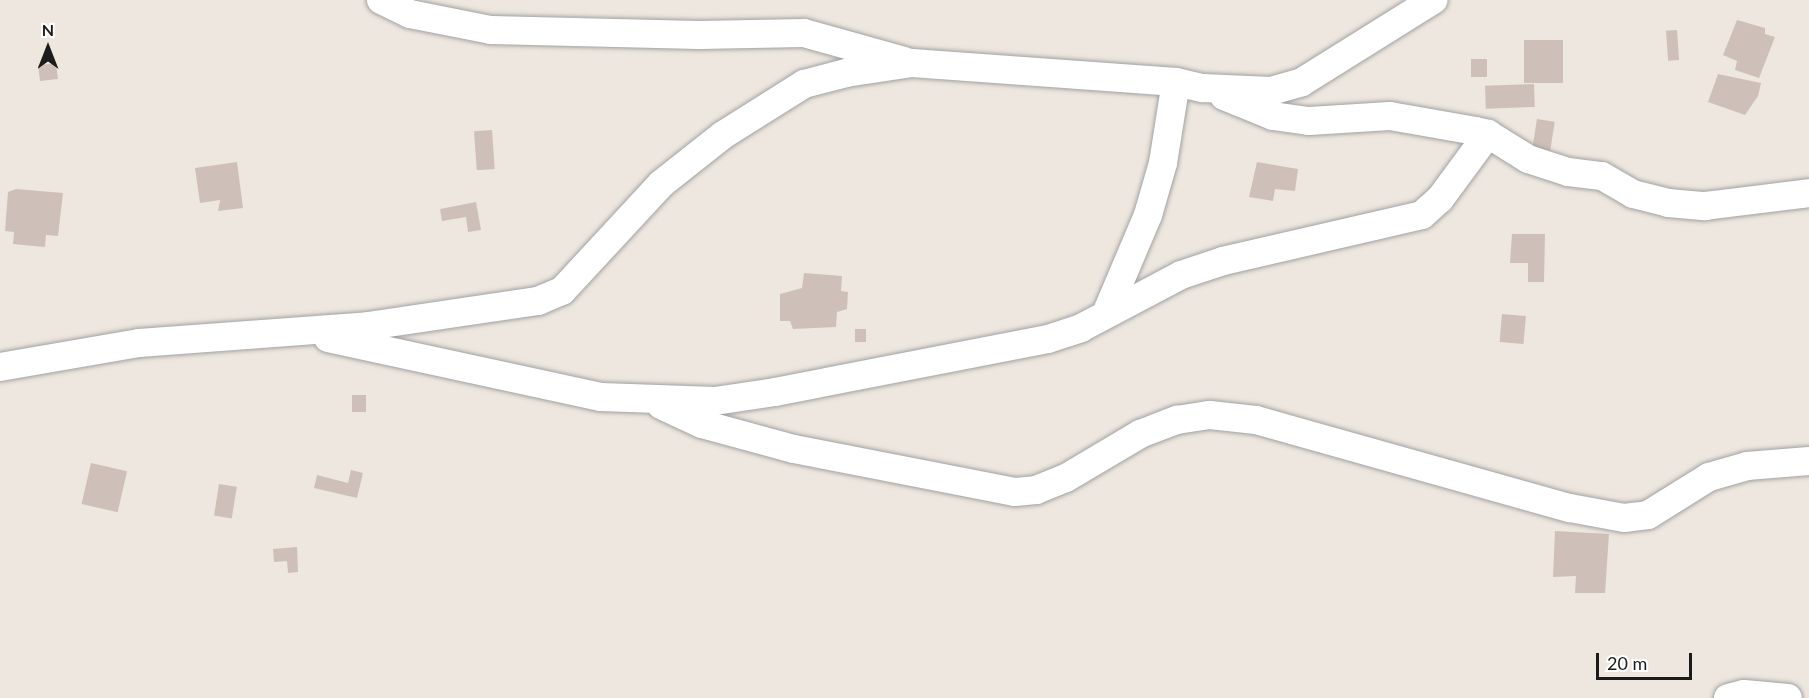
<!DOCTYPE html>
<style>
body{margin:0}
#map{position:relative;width:1809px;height:698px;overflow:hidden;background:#eee7df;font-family:Lato,sans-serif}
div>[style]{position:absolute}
.building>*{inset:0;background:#cec0b8;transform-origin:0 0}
.roads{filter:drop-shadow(0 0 2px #a2a2a2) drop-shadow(0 0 2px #a2a2a2)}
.minor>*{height:28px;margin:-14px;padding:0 14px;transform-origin:14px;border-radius:14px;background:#fff}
span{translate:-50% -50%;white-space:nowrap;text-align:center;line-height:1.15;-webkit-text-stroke:4.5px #fff;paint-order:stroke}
.north{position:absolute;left:18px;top:18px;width:60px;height:60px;-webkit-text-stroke:4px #fff;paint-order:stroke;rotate:0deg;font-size:16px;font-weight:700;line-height:24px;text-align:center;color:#1b1b1b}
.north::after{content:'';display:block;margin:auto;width:21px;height:27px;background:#1b1b1b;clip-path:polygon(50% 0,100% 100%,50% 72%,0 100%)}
.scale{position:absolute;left:1596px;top:653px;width:96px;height:27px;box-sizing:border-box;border:3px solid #1b1b1b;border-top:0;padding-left:8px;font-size:18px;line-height:21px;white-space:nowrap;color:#1b1b1b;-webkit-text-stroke:4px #fff;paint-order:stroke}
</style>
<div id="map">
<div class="building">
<i style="clip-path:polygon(1737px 20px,1765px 28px,1765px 34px,1775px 37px,1759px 78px,1735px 70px,1737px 61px,1723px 55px)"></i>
<i style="left:1677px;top:30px;width:30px;height:11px;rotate:86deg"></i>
<i style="left:1524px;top:40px;width:39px;height:43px"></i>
<i style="left:1471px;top:59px;width:16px;height:18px"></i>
<i style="left:56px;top:63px;width:16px;height:18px;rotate:83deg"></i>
<i style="clip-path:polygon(1718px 74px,1761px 83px,1758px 96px,1745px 115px,1708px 102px)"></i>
<i style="left:1534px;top:84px;width:23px;height:49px;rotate:88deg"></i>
<i style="left:1537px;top:119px;width:18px;height:29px;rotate:9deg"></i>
<i style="left:492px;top:130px;width:39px;height:18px;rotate:86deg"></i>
<i style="clip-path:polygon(237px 162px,243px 208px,218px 211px,220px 200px,200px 203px,195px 168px)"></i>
<i style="clip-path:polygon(1257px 162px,1298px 169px,1295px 191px,1275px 189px,1273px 201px,1249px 197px)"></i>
<i style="clip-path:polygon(16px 189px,63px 193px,58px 236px,46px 235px,45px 247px,13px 244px,14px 232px,5px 231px,8px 192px)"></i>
<i style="clip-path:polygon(476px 202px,481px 230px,468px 232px,466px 217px,442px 221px,440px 209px)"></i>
<i style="clip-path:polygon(1512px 234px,1545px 234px,1544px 282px,1528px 282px,1528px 263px,1510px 263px)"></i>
<i style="clip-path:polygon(804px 273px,842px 276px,841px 291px,848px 292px,847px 309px,837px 312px,836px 327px,793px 329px,790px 321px,780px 321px,780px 294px,802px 288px)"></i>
<i style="left:1502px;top:314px;width:24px;height:28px;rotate:5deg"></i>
<i style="left:855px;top:329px;width:11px;height:13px"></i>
<i style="left:352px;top:395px;width:14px;height:17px"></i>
<i style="left:91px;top:463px;width:37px;height:42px;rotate:13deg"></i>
<i style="clip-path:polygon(351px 470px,363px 473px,357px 498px,314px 488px,317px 475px,348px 483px)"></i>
<i style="left:219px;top:484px;width:18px;height:32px;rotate:9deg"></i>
<i style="clip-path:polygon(1555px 531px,1609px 534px,1605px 593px,1575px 593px,1576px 576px,1553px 577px)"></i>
<i style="clip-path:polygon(297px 547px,298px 572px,288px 573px,287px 561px,274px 562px,273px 549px)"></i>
</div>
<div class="roads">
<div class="minor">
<i style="left:381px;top:0;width:32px;rotate:26deg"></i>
<i style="left:410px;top:14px;width:83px;rotate:11.2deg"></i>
<i style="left:491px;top:30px;width:208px;rotate:1.4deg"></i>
<i style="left:699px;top:35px;width:105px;rotate:-1.1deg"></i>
<i style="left:804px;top:33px;width:104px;rotate:15.6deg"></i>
<i style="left:1224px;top:96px;width:53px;rotate:22.2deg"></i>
<i style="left:1273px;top:116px;width:36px;rotate:8deg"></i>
<i style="left:1309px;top:121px;width:81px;rotate:-3.5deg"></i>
<i style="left:1390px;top:116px;width:87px;rotate:9.9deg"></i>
<i style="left:1476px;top:131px;width:12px;rotate:14deg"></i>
<i style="left:1488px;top:134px;width:47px;rotate:32deg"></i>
<i style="left:1528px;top:159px;width:42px;rotate:18deg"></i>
<i style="left:1568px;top:172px;width:34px;rotate:7deg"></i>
<i style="left:1602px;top:176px;width:36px;rotate:30deg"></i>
<i style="left:1633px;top:194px;width:36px;rotate:14deg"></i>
<i style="left:1668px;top:203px;width:37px;rotate:5deg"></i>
<i style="left:1705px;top:206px;width:105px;rotate:-7.1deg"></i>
<i style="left:1106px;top:314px;width:108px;rotate:-67deg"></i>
<i style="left:1148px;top:215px;width:54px;rotate:-73.9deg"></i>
<i style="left:1163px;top:163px;width:82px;rotate:-80.9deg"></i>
<i style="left:328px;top:338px;width:279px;rotate:12.2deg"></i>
<i style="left:601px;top:397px;width:114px;rotate:2deg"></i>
<i style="left:715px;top:401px;width:61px;rotate:-8.5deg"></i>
<i style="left:775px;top:392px;width:278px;rotate:-11deg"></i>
<i style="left:1048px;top:339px;width:35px;rotate:-18deg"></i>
<i style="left:1081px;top:328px;width:113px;rotate:-27.9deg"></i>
<i style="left:1181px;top:275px;width:44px;rotate:-18.4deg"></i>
<i style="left:1223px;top:261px;width:204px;rotate:-13deg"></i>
<i style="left:1422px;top:215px;width:24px;rotate:-42deg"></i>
<i style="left:1440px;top:199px;width:81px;rotate:-53.6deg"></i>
<i style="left:0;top:367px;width:141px;rotate:-9.8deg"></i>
<i style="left:139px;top:343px;width:230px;rotate:-4.2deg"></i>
<i style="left:368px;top:326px;width:172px;rotate:-8.4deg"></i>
<i style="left:538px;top:301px;width:26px;rotate:-23deg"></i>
<i style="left:562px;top:291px;width:146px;rotate:-47.2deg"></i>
<i style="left:661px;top:184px;width:79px;rotate:-38.3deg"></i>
<i style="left:723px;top:135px;width:96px;rotate:-32.2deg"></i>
<i style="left:804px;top:84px;width:43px;rotate:-14.7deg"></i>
<i style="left:846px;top:73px;width:67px;rotate:-8.6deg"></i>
<i style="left:912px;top:63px;width:265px;rotate:4.1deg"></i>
<i style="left:1176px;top:82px;width:28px;rotate:13deg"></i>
<i style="left:1203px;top:88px;width:68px;rotate:2.5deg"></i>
<i style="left:1271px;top:91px;width:32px;rotate:-16deg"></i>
<i style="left:1302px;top:82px;width:155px;rotate:-32deg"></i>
<i style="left:661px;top:405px;width:45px;rotate:24.9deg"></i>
<i style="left:702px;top:424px;width:95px;rotate:15.2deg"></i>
<i style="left:794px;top:449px;width:225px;rotate:11deg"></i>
<i style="left:1015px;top:492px;width:21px;rotate:-5deg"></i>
<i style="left:1036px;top:490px;width:32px;rotate:-22deg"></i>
<i style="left:1066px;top:478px;width:86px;rotate:-30.7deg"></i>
<i style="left:1140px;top:434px;width:40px;rotate:-21deg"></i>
<i style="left:1177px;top:420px;width:33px;rotate:-9deg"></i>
<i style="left:1210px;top:415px;width:46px;rotate:6.2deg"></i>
<i style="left:1256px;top:420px;width:326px;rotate:15.7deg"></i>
<i style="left:1570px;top:508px;width:55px;rotate:10.5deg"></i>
<i style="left:1624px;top:518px;width:24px;rotate:-7deg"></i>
<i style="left:1648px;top:515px;width:72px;rotate:-31.9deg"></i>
<i style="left:1709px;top:477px;width:40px;rotate:-16deg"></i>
<i style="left:1747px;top:466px;width:62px;rotate:-4.6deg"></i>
<i style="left:1728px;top:698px;width:16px;rotate:-14deg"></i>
<i style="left:1744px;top:694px;width:44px;rotate:5.2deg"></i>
</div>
</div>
<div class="north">N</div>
<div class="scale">20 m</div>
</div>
